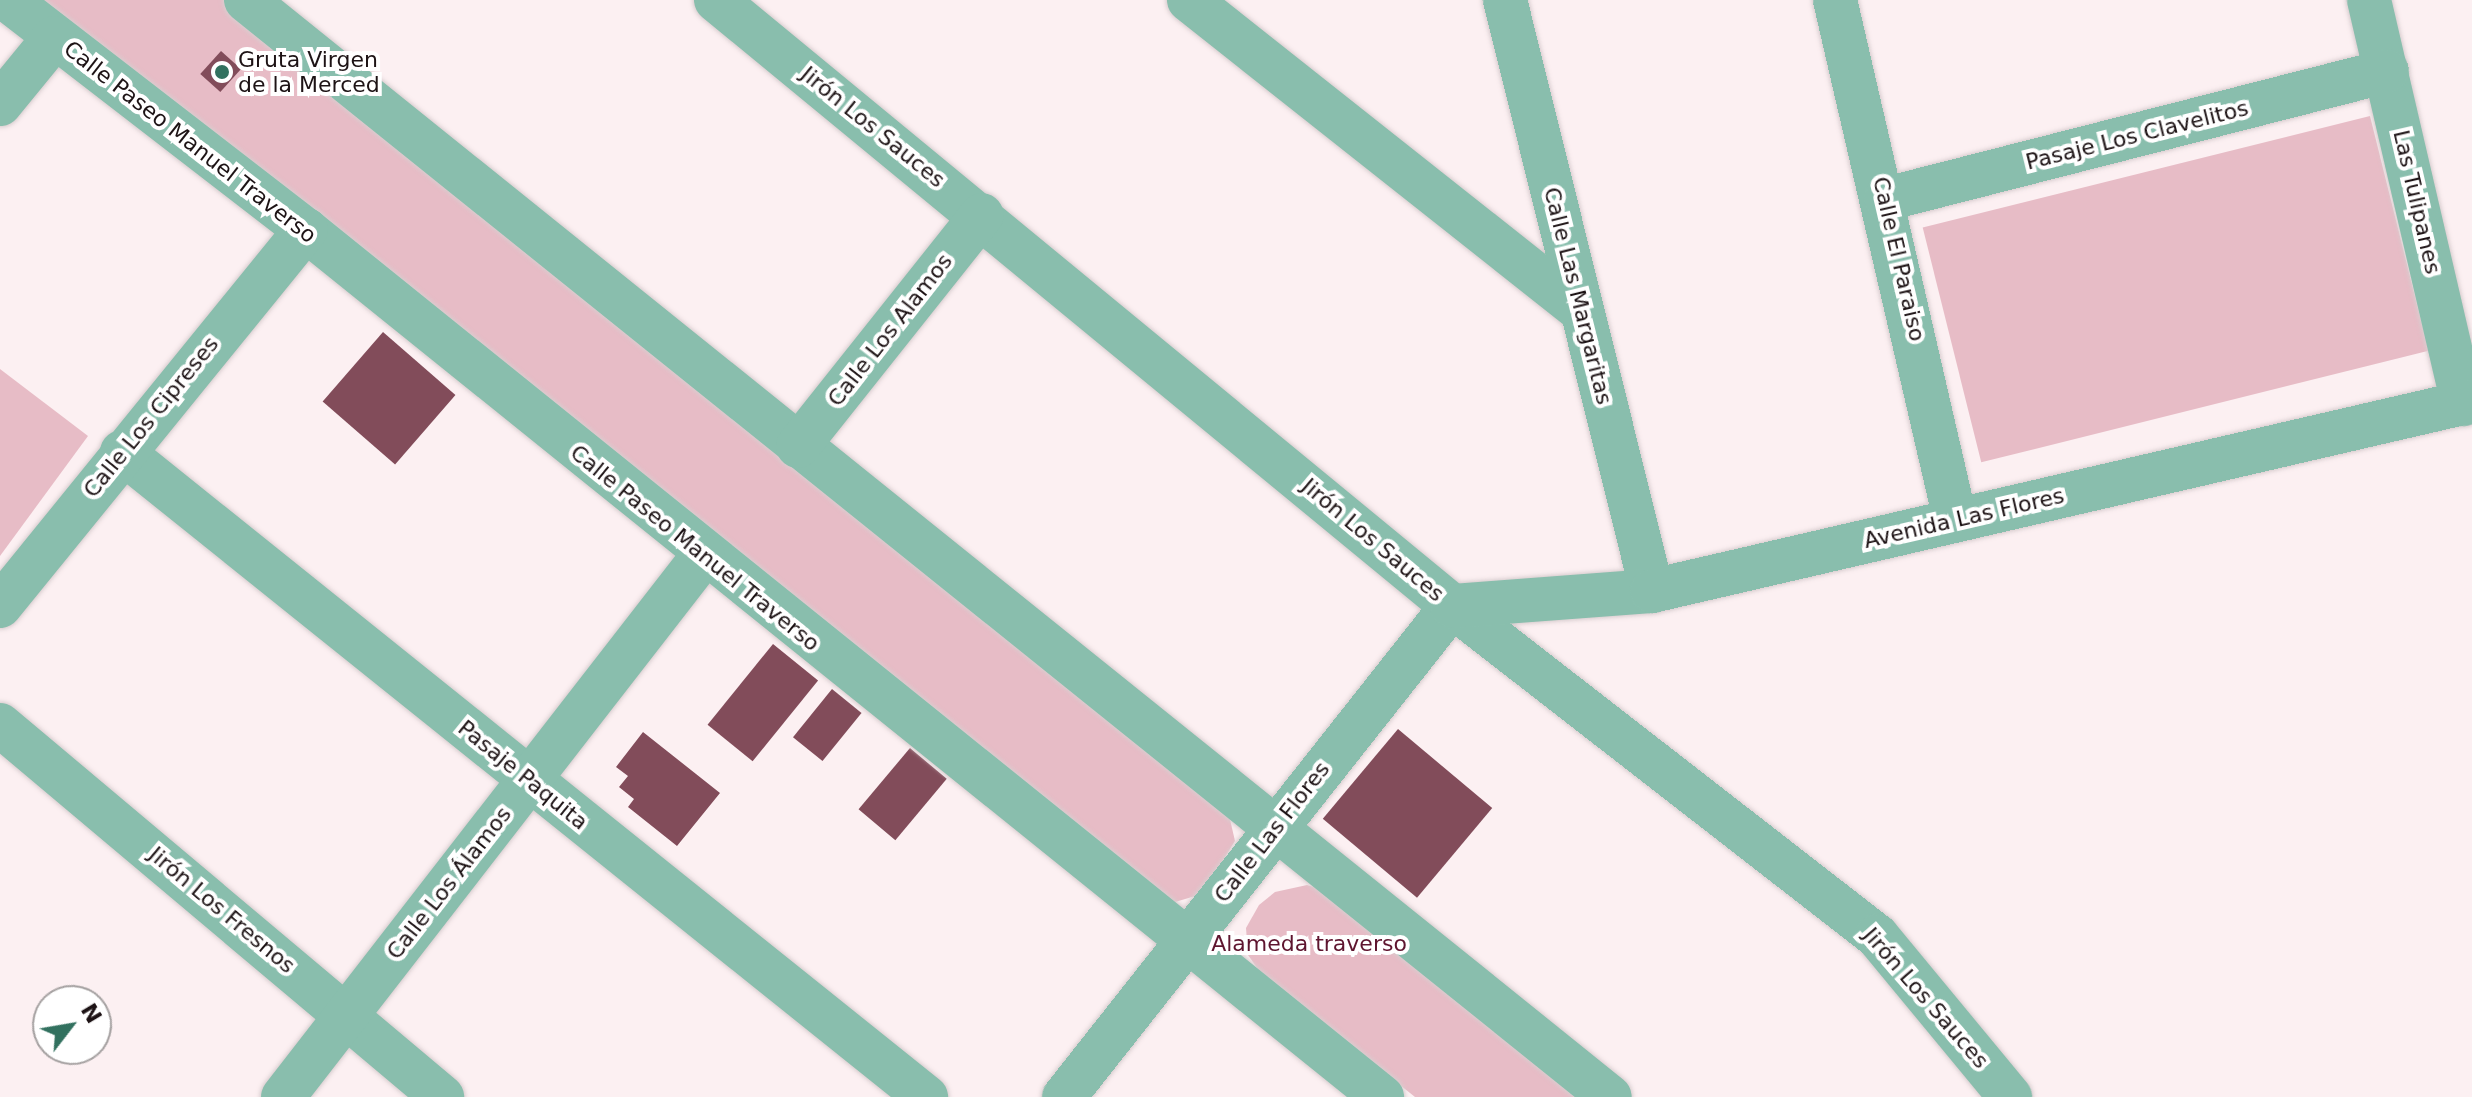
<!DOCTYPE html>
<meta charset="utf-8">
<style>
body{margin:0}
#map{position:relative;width:2472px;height:1097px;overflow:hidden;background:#fcf0f2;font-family:"DejaVu Sans",sans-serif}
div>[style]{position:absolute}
.green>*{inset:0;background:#e7bcc6;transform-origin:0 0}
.building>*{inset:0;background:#824c5a;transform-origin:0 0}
.roads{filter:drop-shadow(0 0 2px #d8cdcf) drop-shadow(0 0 2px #d8cdcf)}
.minor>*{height:44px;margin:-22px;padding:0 22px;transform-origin:22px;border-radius:22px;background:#89bead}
.dots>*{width:22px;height:22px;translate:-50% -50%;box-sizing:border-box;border:4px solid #fff;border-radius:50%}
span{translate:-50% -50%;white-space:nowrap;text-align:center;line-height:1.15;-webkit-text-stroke:8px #fff;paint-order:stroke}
.poi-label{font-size:22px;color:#1d1315}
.left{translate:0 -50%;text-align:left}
.street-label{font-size:22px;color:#1d1315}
.park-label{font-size:22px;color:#5e152f}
.north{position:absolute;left:32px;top:985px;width:80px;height:80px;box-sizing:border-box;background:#fff;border:2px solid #a5a1a1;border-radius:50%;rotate:59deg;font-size:22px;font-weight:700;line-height:32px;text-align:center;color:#1d1315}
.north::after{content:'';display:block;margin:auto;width:28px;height:36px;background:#32715f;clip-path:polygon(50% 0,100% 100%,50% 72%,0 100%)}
</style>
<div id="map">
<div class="green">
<i style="clip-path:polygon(32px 0,224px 0,1229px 815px,1235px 841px,1202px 894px,1165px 905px)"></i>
<i style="left:2370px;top:116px;width:242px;height:461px;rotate:76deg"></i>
<i style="clip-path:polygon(0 369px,88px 436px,0 556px)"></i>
<i style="clip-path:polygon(1307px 885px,1333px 893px,1590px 1097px,1415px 1097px,1262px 975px,1248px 955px,1246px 928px,1259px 905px,1275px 892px)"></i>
</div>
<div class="building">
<i style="left:221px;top:51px;width:27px;height:31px;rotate:42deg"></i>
<i style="left:383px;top:332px;width:96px;height:92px;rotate:41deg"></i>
<i style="left:773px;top:644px;width:58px;height:104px;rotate:39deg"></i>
<i style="left:832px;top:689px;width:38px;height:62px;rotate:39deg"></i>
<i style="left:1398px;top:729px;width:123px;height:117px;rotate:40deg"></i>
<i style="clip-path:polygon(643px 732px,720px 793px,677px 846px,628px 807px,634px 799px,619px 787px,628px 776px,616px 767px)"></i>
<i style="left:910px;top:748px;width:48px;height:80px;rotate:40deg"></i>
</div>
<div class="roads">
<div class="minor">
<i style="left:8px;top:0;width:376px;rotate:37.7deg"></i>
<i style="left:306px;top:230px;width:1382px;rotate:38.86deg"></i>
<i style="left:246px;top:0;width:1750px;rotate:38.81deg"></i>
<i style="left:716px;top:0;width:953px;rotate:39.47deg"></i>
<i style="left:1452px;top:606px;width:538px;rotate:37.83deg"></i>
<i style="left:1877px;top:936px;width:209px;rotate:50.4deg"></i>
<i style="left:1189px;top:0;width:501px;rotate:38.36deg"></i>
<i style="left:1505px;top:0;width:609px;rotate:76.03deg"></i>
<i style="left:1835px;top:0;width:533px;rotate:76.98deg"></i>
<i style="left:2369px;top:0;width:415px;rotate:76.9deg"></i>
<i style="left:0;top:104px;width:85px;rotate:-50.7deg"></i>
<i style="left:1886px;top:199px;width:517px;rotate:-14.33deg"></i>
<i style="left:798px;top:446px;width:295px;rotate:-51.5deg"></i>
<i style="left:122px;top:452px;width:1031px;rotate:38.74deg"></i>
<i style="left:0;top:606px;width:485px;rotate:-50.9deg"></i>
<i style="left:0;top:725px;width:578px;rotate:40.08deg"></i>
<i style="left:283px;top:1097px;width:685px;rotate:-52.18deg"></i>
<i style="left:1064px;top:1097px;width:626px;rotate:-51.68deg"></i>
<i style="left:1452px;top:606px;width:201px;rotate:-4.3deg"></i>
<i style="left:1652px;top:591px;width:842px;rotate:-13.05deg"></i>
</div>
</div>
<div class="dots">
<i style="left:222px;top:72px;background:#32715f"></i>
</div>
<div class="poi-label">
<span class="left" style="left:238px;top:72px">Gruta Virgen<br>de la Merced</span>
</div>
<div class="street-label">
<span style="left:873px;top:127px;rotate:39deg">Jirón Los Sauces</span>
<span style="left:2137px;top:135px;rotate:-14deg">Pasaje Los Clavelitos</span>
<span style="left:190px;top:142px;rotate:38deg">Calle Paseo Manuel Traverso</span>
<span style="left:2417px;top:202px;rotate:77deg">Las Tulipanes</span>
<span style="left:1899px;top:259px;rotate:77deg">Calle El Paraiso</span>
<span style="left:1578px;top:296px;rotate:76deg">Calle Las Margaritas</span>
<span style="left:890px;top:330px;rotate:-52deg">Calle Los Alamos</span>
<span style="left:151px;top:417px;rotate:-51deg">Calle Los Cipreses</span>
<span style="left:1964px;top:518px;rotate:-13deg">Avenida Las Flores</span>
<span style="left:1373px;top:540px;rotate:40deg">Jirón Los Sauces</span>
<span style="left:695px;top:548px;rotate:39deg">Calle Paseo Manuel Traverso</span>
<span style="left:523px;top:775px;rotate:39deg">Pasaje Paquita</span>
<span style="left:1272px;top:832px;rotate:-52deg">Calle Las Flores</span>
<span style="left:449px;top:883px;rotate:-52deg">Calle Los Álamos</span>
<span style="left:222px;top:910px;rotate:40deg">Jirón Los Fresnos</span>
<span style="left:1926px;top:998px;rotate:49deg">Jirón Los Sauces</span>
</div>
<div class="park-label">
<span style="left:1309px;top:944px">Alameda traverso</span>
</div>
<div class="north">N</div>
</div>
